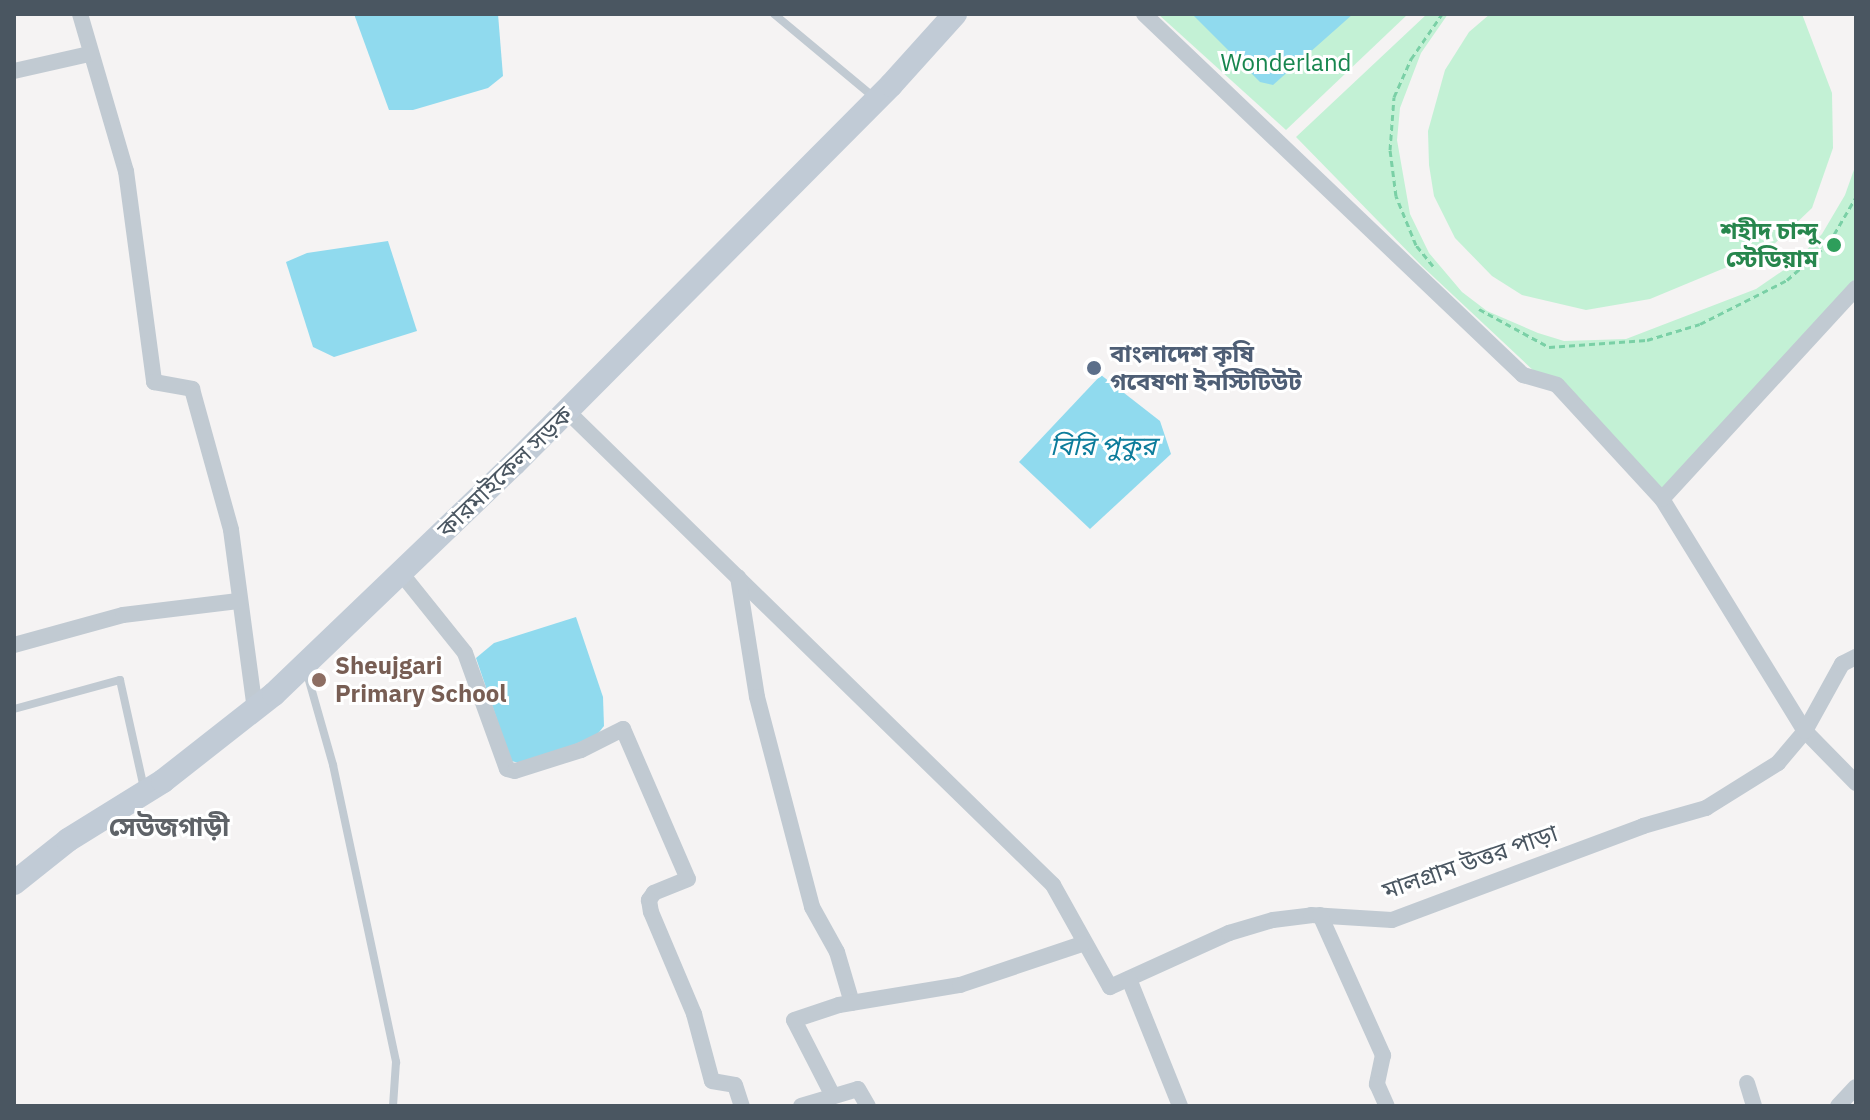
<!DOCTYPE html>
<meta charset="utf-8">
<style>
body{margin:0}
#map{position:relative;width:1870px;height:1120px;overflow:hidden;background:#f5f3f3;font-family:"IBM Plex Sans","Noto Sans Bengali",sans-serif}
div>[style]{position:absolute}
.green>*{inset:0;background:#c3f1d5}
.water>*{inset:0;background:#90daee}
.path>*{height:3px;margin-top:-1.5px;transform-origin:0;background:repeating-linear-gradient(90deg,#7ad0a6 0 6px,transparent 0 10px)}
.lane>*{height:8px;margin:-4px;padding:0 4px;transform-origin:4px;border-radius:4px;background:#c1cad2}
.street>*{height:16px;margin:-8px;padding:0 8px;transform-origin:8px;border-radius:8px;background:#c1cad2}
.secondary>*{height:24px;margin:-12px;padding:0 12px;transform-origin:12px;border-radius:12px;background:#c1cbd6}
.dots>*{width:22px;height:22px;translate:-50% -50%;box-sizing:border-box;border:4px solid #fff;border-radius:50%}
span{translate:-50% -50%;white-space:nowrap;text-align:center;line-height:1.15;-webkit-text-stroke:6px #fff;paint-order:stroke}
.park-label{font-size:24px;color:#17864f}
.leisure-label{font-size:24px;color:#27864d;font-weight:700}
.right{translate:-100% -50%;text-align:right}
.service-label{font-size:24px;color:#4e5e75;font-weight:700}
.left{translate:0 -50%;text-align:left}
.street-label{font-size:24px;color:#4a5661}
.education-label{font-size:24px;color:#785e54;font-weight:700}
.water-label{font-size:26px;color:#0c7c9b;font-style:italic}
.neighbourhood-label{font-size:26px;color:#5f6368;font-weight:700}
.frame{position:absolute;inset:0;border:16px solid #4a5661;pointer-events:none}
</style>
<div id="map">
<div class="green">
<i style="clip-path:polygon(1158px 14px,1408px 14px,1286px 130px)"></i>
<i style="clip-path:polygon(1427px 14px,1448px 14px,1421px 53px,1400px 108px,1397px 140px,1410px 214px,1429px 253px,1462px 292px,1487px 311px,1538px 333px,1564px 341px,1626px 339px,1756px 289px,1794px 263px,1822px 234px,1845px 195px,1856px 164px,1856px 278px,1663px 492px,1422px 266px,1296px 137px)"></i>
<i style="clip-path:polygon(1490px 14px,1802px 14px,1832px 93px,1833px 148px,1812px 208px,1768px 250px,1650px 299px,1586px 310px,1522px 295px,1492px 276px,1455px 238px,1434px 196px,1429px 165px,1428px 131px,1445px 70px,1469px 32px)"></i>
</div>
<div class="water">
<i style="clip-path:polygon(354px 14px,498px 14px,503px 76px,488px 88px,413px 110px,389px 110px)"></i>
<i style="clip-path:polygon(1192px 14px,1353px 14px,1273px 85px,1260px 82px)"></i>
<i style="clip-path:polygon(388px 241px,417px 331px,334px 357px,313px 347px,286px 262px,307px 253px)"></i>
<i style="clip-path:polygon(1101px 375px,1160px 421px,1171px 454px,1090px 529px,1019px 462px)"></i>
<i style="clip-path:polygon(576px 617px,603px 697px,604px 726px,596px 736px,524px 764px,511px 761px,476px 658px,494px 643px)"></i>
</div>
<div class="path">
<i style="left:1433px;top:266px;width:27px;rotate:-129deg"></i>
<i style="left:1416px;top:245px;width:53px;rotate:-112.2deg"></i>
<i style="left:1396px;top:196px;width:46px;rotate:-97.4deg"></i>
<i style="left:1390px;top:150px;width:53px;rotate:-85.7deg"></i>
<i style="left:1394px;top:97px;width:42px;rotate:-65.9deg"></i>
<i style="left:1411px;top:59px;width:55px;rotate:-55.4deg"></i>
<i style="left:1479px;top:309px;width:80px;rotate:28.5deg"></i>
<i style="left:1549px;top:347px;width:98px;rotate:-4.1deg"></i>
<i style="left:1647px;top:340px;width:55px;rotate:-16.8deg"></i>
<i style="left:1700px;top:324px;width:97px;rotate:-26.8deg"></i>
<i style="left:1787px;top:280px;width:56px;rotate:-41.4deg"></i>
<i style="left:1829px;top:243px;width:53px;rotate:-59.6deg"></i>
</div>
<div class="lane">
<i style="left:774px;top:14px;width:133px;rotate:39.8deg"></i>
<i style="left:306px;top:670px;width:99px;rotate:74.1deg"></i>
<i style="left:333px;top:765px;width:304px;rotate:78deg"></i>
<i style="left:396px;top:1062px;width:44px;rotate:93.9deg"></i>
<i style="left:14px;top:709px;width:110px;rotate:-15.3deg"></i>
<i style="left:120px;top:680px;width:111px;rotate:77.5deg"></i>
</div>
<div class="street">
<i style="left:80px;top:14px;width:164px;rotate:73.7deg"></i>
<i style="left:126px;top:171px;width:213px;rotate:82.4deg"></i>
<i style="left:154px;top:382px;width:39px;rotate:10deg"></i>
<i style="left:192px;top:389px;width:146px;rotate:74.5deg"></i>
<i style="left:231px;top:530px;width:181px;rotate:82.4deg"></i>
<i style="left:1144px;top:14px;width:523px;rotate:43.61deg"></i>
<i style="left:1523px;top:375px;width:35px;rotate:16deg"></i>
<i style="left:1557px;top:385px;width:155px;rotate:47.4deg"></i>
<i style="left:1662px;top:499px;width:273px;rotate:58.4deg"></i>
<i style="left:1805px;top:731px;width:73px;rotate:45.6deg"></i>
<i style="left:14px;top:71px;width:77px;rotate:-12.8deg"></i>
<i style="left:567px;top:411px;width:679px;rotate:44.28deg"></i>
<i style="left:1053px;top:885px;width:117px;rotate:60.8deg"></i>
<i style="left:1110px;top:987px;width:131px;rotate:-24.4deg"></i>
<i style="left:1229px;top:933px;width:46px;rotate:-16.5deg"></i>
<i style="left:1273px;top:920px;width:38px;rotate:-7deg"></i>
<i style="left:1311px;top:915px;width:81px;rotate:3.5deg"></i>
<i style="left:1392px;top:920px;width:268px;rotate:-20.5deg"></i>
<i style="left:1643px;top:826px;width:66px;rotate:-15.9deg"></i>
<i style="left:1706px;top:808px;width:85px;rotate:-32deg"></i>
<i style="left:1778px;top:763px;width:42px;rotate:-49.8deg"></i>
<i style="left:1805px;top:731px;width:77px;rotate:-61.1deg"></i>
<i style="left:1842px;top:664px;width:16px;rotate:-27deg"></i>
<i style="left:1662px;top:499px;width:287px;rotate:-47.4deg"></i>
<i style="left:401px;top:573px;width:102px;rotate:51.3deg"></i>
<i style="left:465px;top:653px;width:123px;rotate:70.1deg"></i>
<i style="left:507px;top:769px;width:8px;rotate:14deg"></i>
<i style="left:515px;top:771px;width:69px;rotate:-17.7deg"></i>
<i style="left:581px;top:750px;width:47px;rotate:-26.6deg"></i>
<i style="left:623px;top:729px;width:163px;rotate:66.6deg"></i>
<i style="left:688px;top:879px;width:37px;rotate:158deg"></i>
<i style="left:654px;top:893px;width:9px;rotate:126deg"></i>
<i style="left:649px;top:900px;width:12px;rotate:81deg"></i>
<i style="left:651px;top:912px;width:111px;rotate:67.1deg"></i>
<i style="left:694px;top:1014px;width:69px;rotate:75deg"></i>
<i style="left:712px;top:1081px;width:23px;rotate:10deg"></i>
<i style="left:735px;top:1085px;width:22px;rotate:72deg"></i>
<i style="left:738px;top:577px;width:121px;rotate:81deg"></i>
<i style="left:757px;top:697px;width:217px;rotate:75.3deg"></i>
<i style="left:812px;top:907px;width:51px;rotate:60.9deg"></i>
<i style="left:837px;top:952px;width:53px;rotate:73.6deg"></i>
<i style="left:14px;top:645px;width:113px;rotate:-15.4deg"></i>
<i style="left:123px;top:615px;width:116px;rotate:-6.9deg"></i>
<i style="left:1320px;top:915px;width:154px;rotate:65.8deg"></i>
<i style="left:1383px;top:1055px;width:30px;rotate:102deg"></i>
<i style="left:1377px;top:1084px;width:24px;rotate:66deg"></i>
<i style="left:1129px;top:979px;width:137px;rotate:68.1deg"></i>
<i style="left:1747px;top:1083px;width:24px;rotate:73deg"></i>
<i style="left:833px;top:1096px;width:85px;rotate:-117.2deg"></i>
<i style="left:794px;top:1020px;width:47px;rotate:-18.4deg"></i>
<i style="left:839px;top:1005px;width:123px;rotate:-9.4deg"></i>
<i style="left:960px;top:985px;width:129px;rotate:-18.6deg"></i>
<i style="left:801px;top:1106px;width:59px;rotate:-16.6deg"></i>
<i style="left:858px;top:1089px;width:20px;rotate:60deg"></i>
<i style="left:1838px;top:1106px;width:26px;rotate:-47deg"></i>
</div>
<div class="secondary">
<i style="left:14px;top:883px;width:69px;rotate:-38.5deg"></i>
<i style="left:68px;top:840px;width:112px;rotate:-31.8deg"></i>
<i style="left:163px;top:781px;width:141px;rotate:-38.1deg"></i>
<i style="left:274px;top:694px;width:332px;rotate:-43.8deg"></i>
<i style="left:514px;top:464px;width:535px;rotate:-45.15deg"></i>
<i style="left:891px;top:85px;width:96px;rotate:-48deg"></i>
</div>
<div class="dots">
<i style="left:1834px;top:245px;background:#2e9e5b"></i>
<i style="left:1094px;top:368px;background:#5c6f8a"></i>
<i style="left:319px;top:680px;background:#8d6e63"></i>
</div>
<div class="park-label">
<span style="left:1286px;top:63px">Wonderland</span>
</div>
<div class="leisure-label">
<span class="right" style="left:1818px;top:245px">শহীদ চান্দু<br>স্টেডিয়াম</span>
</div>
<div class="service-label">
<span class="left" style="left:1110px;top:368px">বাংলাদেশ কৃষি<br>গবেষণা ইনস্টিটিউট</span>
</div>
<div class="street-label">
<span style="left:505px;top:472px;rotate:-44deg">কারমাইকেল সড়ক</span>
<span style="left:1470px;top:862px;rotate:-19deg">মালগ্রাম উত্তর পাড়া</span>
</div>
<div class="education-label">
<span class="left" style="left:335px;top:680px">Sheujgari<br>Primary School</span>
</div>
<div class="water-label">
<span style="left:1103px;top:446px">বিরি পুকুর</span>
</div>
<div class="neighbourhood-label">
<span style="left:169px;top:827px">সেউজগাড়ী</span>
</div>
<div class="frame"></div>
</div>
